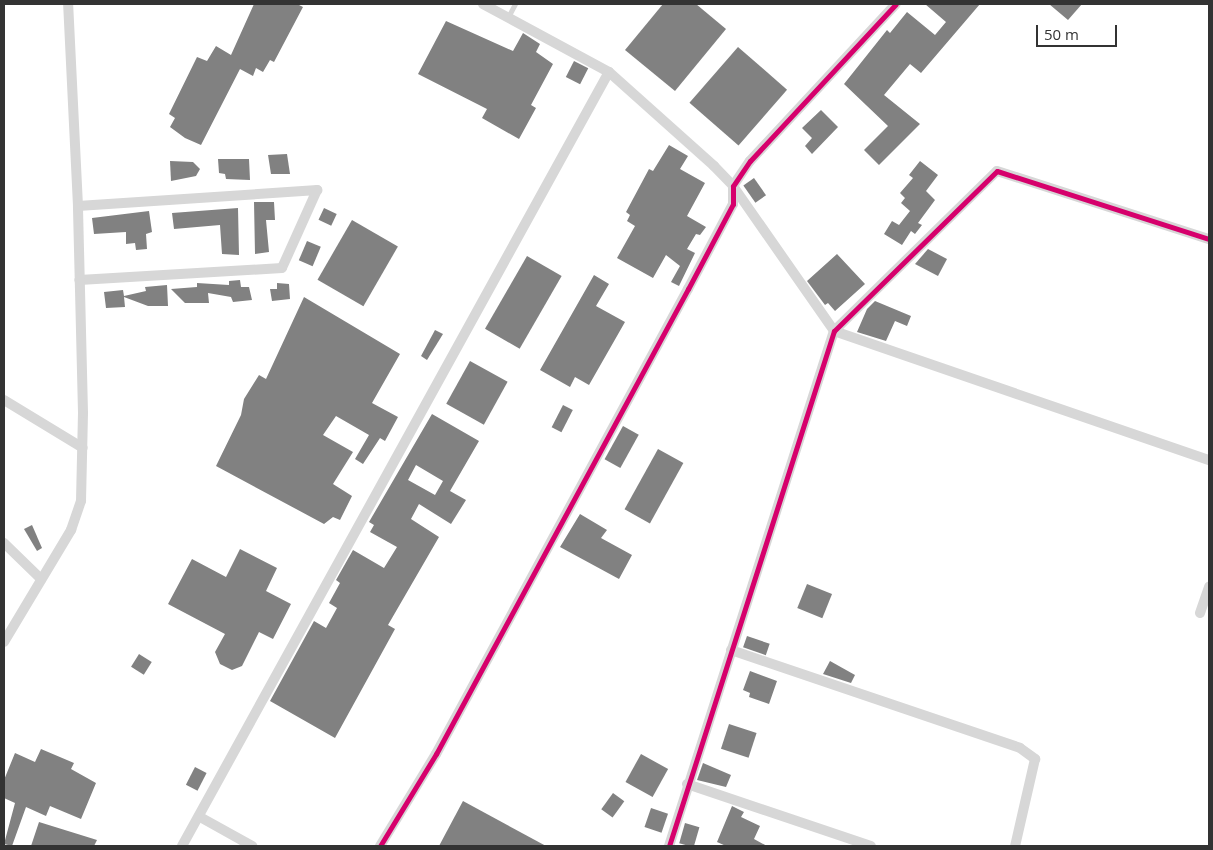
<!DOCTYPE html>
<style>
body{margin:0}
#map{position:relative;width:1213px;height:850px;overflow:hidden;background:#fff;font-family:"Open Sans",sans-serif}
div>[style]{position:absolute}
.building>*{inset:0;background:#818181;transform-origin:0 0}
.service>*{height:5px;margin:-2.5px;padding:0 2.5px;transform-origin:2.5px;border-radius:2.5px;background:#d7d7d7}
.minor>*{height:10px;margin:-5px;padding:0 5px;transform-origin:5px;border-radius:5px;background:#d7d7d7}
.cycleway>*{height:5px;margin:-2.5px;padding:0 2.5px;transform-origin:2.5px;border-radius:2.5px;background:#d6006c}
span{translate:-50% -50%;white-space:nowrap;text-align:center;line-height:1.15;-webkit-text-stroke:5px #fff;paint-order:stroke}
.frame{position:absolute;inset:0;border:5px solid #333;pointer-events:none}
.scale{position:absolute;left:1036px;top:25px;width:81px;height:22px;box-sizing:border-box;border:2px solid #333;border-top:0;padding-left:6px;font-size:15px;line-height:18px;white-space:nowrap;color:#333;-webkit-text-stroke:4px #fff;paint-order:stroke}
</style>
<div id="map">
<div class="building">
<i style="clip-path:polygon(254px 4px,297px 4px,303px 7px,274px 62px,270px 60px,263px 72px,256px 68px,253px 76px,240px 69px,201px 145px,185px 138px,170px 127px,175px 118px,169px 114px,197px 57px,207px 61px,216px 46px,231px 55px)"></i>
<i style="clip-path:polygon(663px 4px,696px 4px,726px 29px,675px 91px,625px 50px)"></i>
<i style="clip-path:polygon(925px 4px,980px 4px,921px 73px,910px 64px,884px 95px,920px 124px,879px 165px,864px 150px,888px 126px,844px 84px,887px 30px,890px 33px,907px 12px,935px 35px,946px 22px)"></i>
<i style="clip-path:polygon(1049px 4px,1082px 4px,1068px 20px)"></i>
<i style="clip-path:polygon(446px 21px,513px 51px,523px 33px,540px 44px,536px 52px,553px 64px,531px 105px,536px 108px,519px 139px,482px 118px,487px 109px,418px 74px)"></i>
<i style="left:738px;top:47px;width:65px;height:74px;rotate:41deg"></i>
<i style="left:574px;top:61px;width:16px;height:18px;rotate:27deg"></i>
<i style="clip-path:polygon(821px 110px,838px 127px,812px 154px,805px 146px,812px 138px,802px 128px)"></i>
<i style="clip-path:polygon(669px 145px,688px 156px,680px 169px,705px 183px,687px 216px,706px 227px,700px 235px,696px 234px,687px 249px,695px 253px,679px 286px,671px 282px,680px 266px,666px 255px,653px 278px,617px 258px,635px 226px,627px 221px,630px 215px,626px 212px,649px 169px,653px 171px)"></i>
<i style="clip-path:polygon(287px 154px,290px 174px,271px 174px,268px 155px)"></i>
<i style="clip-path:polygon(218px 159px,249px 159px,250px 180px,226px 179px,225px 174px,219px 173px)"></i>
<i style="clip-path:polygon(170px 161px,193px 162px,200px 169px,196px 176px,171px 181px)"></i>
<i style="clip-path:polygon(920px 161px,938px 175px,926px 191px,935px 200px,918px 223px,922px 225px,915px 234px,911px 231px,902px 245px,884px 234px,892px 221px,899px 225px,910px 211px,901px 203px,905px 198px,900px 193px,913px 178px,909px 175px)"></i>
<i style="left:754px;top:178px;width:21px;height:13px;rotate:55deg"></i>
<i style="clip-path:polygon(254px 202px,274px 202px,275px 220px,266px 220px,269px 252px,255px 254px)"></i>
<i style="clip-path:polygon(238px 208px,239px 255px,222px 254px,220px 225px,174px 229px,172px 213px)"></i>
<i style="left:324px;top:208px;width:14px;height:13px;rotate:25deg"></i>
<i style="clip-path:polygon(149px 211px,152px 232px,146px 234px,147px 249px,136px 250px,135px 243px,126px 244px,126px 232px,94px 234px,92px 218px)"></i>
<i style="left:352px;top:220px;width:53px;height:69px;rotate:30deg"></i>
<i style="left:307px;top:241px;width:15px;height:21px;rotate:23deg"></i>
<i style="clip-path:polygon(928px 249px,947px 259px,938px 276px,915px 264px)"></i>
<i style="clip-path:polygon(837px 254px,865px 284px,835px 311px,828px 303px,825px 305px,807px 281px)"></i>
<i style="left:527px;top:256px;width:40px;height:84px;rotate:30deg"></i>
<i style="clip-path:polygon(594px 275px,609px 284px,596px 306px,625px 322px,589px 385px,575px 377px,570px 387px,540px 370px)"></i>
<i style="clip-path:polygon(240px 280px,241px 287px,249px 287px,252px 300px,233px 302px,231px 297px,208px 293px,209px 303px,185px 303px,171px 289px,197px 287px,197px 283px,229px 285px,229px 281px)"></i>
<i style="clip-path:polygon(277px 283px,289px 284px,290px 299px,272px 301px,270px 289px,277px 289px)"></i>
<i style="clip-path:polygon(167px 285px,168px 306px,148px 306px,124px 297px,125px 307px,106px 308px,104px 292px,123px 290px,124px 296px,146px 291px,145px 287px)"></i>
<i style="clip-path:polygon(304px 297px,400px 354px,372px 403px,398px 417px,385px 441px,380px 438px,363px 464px,355px 459px,369px 435px,336px 416px,323px 435px,353px 452px,333px 484px,352px 496px,340px 520px,333px 517px,324px 524px,216px 466px,241px 415px,244px 399px,259px 375px,266px 379px)"></i>
<i style="clip-path:polygon(875px 301px,911px 316px,907px 326px,895px 321px,886px 341px,857px 332px,867px 309px)"></i>
<i style="clip-path:polygon(435px 330px,443px 334px,427px 360px,421px 356px)"></i>
<i style="left:470px;top:361px;width:43px;height:49px;rotate:29deg"></i>
<i style="left:563px;top:405px;width:11px;height:25px;rotate:27deg"></i>
<i style="clip-path:polygon(evenodd,432px 414px,479px 441px,450px 491px,466px 500px,451px 524px,419px 504px,411px 519px,439px 537px,388px 625px,395px 629px,335px 738px,270px 701px,314px 621px,326px 628px,337px 608px,329px 603px,340px 583px,336px 580px,353px 550px,384px 568px,397px 547px,370px 532px,374px 525px,369px 522px,432px 414px,416px 465px,443px 481px,435px 495px,408px 480px,416px 465px)"></i>
<i style="left:623px;top:426px;width:18px;height:38px;rotate:29deg"></i>
<i style="left:658px;top:449px;width:29px;height:69px;rotate:29deg"></i>
<i style="clip-path:polygon(580px 514px,607px 530px,601px 538px,632px 555px,619px 579px,560px 547px)"></i>
<i style="clip-path:polygon(32px 525px,42px 548px,37px 551px,24px 529px)"></i>
<i style="clip-path:polygon(240px 549px,277px 568px,266px 591px,291px 604px,273px 639px,259px 632px,242px 666px,232px 670px,220px 664px,215px 652px,225px 634px,168px 604px,192px 559px,226px 577px)"></i>
<i style="left:807px;top:584px;width:27px;height:26px;rotate:22deg"></i>
<i style="left:747px;top:636px;width:24px;height:12px;rotate:19deg"></i>
<i style="left:139px;top:654px;width:15px;height:15px;rotate:32deg"></i>
<i style="clip-path:polygon(830px 661px,855px 675px,851px 683px,823px 674px)"></i>
<i style="clip-path:polygon(750px 671px,777px 681px,769px 704px,749px 697px,750px 693px,743px 690px)"></i>
<i style="left:729px;top:724px;width:29px;height:26px;rotate:18deg"></i>
<i style="clip-path:polygon(41px 749px,74px 763px,71px 769px,96px 783px,81px 819px,50px 806px,46px 816px,26px 807px,12px 846px,4px 844px,15px 803px,4px 798px,4px 780px,15px 753px,35px 762px)"></i>
<i style="left:641px;top:754px;width:31px;height:32px;rotate:29deg"></i>
<i style="clip-path:polygon(703px 763px,731px 775px,726px 787px,697px 780px)"></i>
<i style="left:195px;top:767px;width:13px;height:20px;rotate:27deg"></i>
<i style="left:613px;top:793px;width:14px;height:20px;rotate:36deg"></i>
<i style="clip-path:polygon(463px 801px,546px 846px,439px 846px)"></i>
<i style="clip-path:polygon(732px 806px,744px 812px,741px 817px,760px 826px,754px 839px,767px 846px,726px 846px,717px 842px)"></i>
<i style="left:651px;top:808px;width:18px;height:20px;rotate:19deg"></i>
<i style="clip-path:polygon(39px 822px,97px 840px,94px 846px,31px 846px)"></i>
<i style="left:685px;top:823px;width:15px;height:21px;rotate:16deg"></i>
</div>
<div class="service">
<i style="left:508px;top:17px;width:15px;rotate:-62deg"></i>
</div>
<div class="minor">
<i style="left:483px;top:4px;width:143px;rotate:28.4deg"></i>
<i style="left:609px;top:72px;width:141px;rotate:41.8deg"></i>
<i style="left:714px;top:166px;width:28px;rotate:46deg"></i>
<i style="left:733px;top:186px;width:177px;rotate:55.1deg"></i>
<i style="left:834px;top:331px;width:397px;rotate:19deg"></i>
<i style="left:78px;top:206px;width:240px;rotate:-3.8deg"></i>
<i style="left:317px;top:190px;width:85px;rotate:114.2deg"></i>
<i style="left:282px;top:268px;width:203px;rotate:176.6deg"></i>
<i style="left:4px;top:400px;width:92px;rotate:31.3deg"></i>
<i style="left:4px;top:543px;width:52px;rotate:44.2deg"></i>
<i style="left:1200px;top:613px;width:28px;rotate:-71deg"></i>
<i style="left:4px;top:642px;width:131px;rotate:-59.1deg"></i>
<i style="left:71px;top:530px;width:31px;rotate:-71deg"></i>
<i style="left:81px;top:501px;width:88px;rotate:-88.7deg"></i>
<i style="left:83px;top:413px;width:207px;rotate:-91.4deg"></i>
<i style="left:78px;top:206px;width:202px;rotate:-92.8deg"></i>
<i style="left:731px;top:650px;width:305px;rotate:18.7deg"></i>
<i style="left:1020px;top:748px;width:19px;rotate:36deg"></i>
<i style="left:1035px;top:759px;width:89px;rotate:102.9deg"></i>
<i style="left:687px;top:784px;width:194px;rotate:18.6deg"></i>
<i style="left:200px;top:817px;width:60px;rotate:29.1deg"></i>
<i style="left:182px;top:846px;width:884px;rotate:-61.12deg"></i>
<i style="left:380px;top:846px;width:108px;rotate:-58.7deg"></i>
<i style="left:436px;top:754px;width:529px;rotate:-61.55deg"></i>
<i style="left:688px;top:289px;width:96px;rotate:-62.1deg"></i>
<i style="left:733px;top:204px;width:18px;rotate:-90deg"></i>
<i style="left:733px;top:186px;width:30px;rotate:-56deg"></i>
<i style="left:750px;top:161px;width:214px;rotate:-47.1deg"></i>
<i style="left:669px;top:846px;width:541px;rotate:-72.24deg"></i>
<i style="left:834px;top:331px;width:228px;rotate:-44.5deg"></i>
<i style="left:997px;top:171px;width:223px;rotate:17.8deg"></i>
</div>
<div class="cycleway">
<i style="left:380px;top:846px;width:108px;rotate:-58.7deg"></i>
<i style="left:436px;top:754px;width:529px;rotate:-61.55deg"></i>
<i style="left:688px;top:289px;width:96px;rotate:-62.1deg"></i>
<i style="left:733px;top:204px;width:18px;rotate:-90deg"></i>
<i style="left:733px;top:186px;width:30px;rotate:-56deg"></i>
<i style="left:750px;top:161px;width:214px;rotate:-47.1deg"></i>
<i style="left:669px;top:846px;width:541px;rotate:-72.24deg"></i>
<i style="left:834px;top:331px;width:228px;rotate:-44.5deg"></i>
<i style="left:997px;top:171px;width:223px;rotate:17.8deg"></i>
</div>
<div class="frame"></div>
<div class="scale">50 m</div>
</div>
